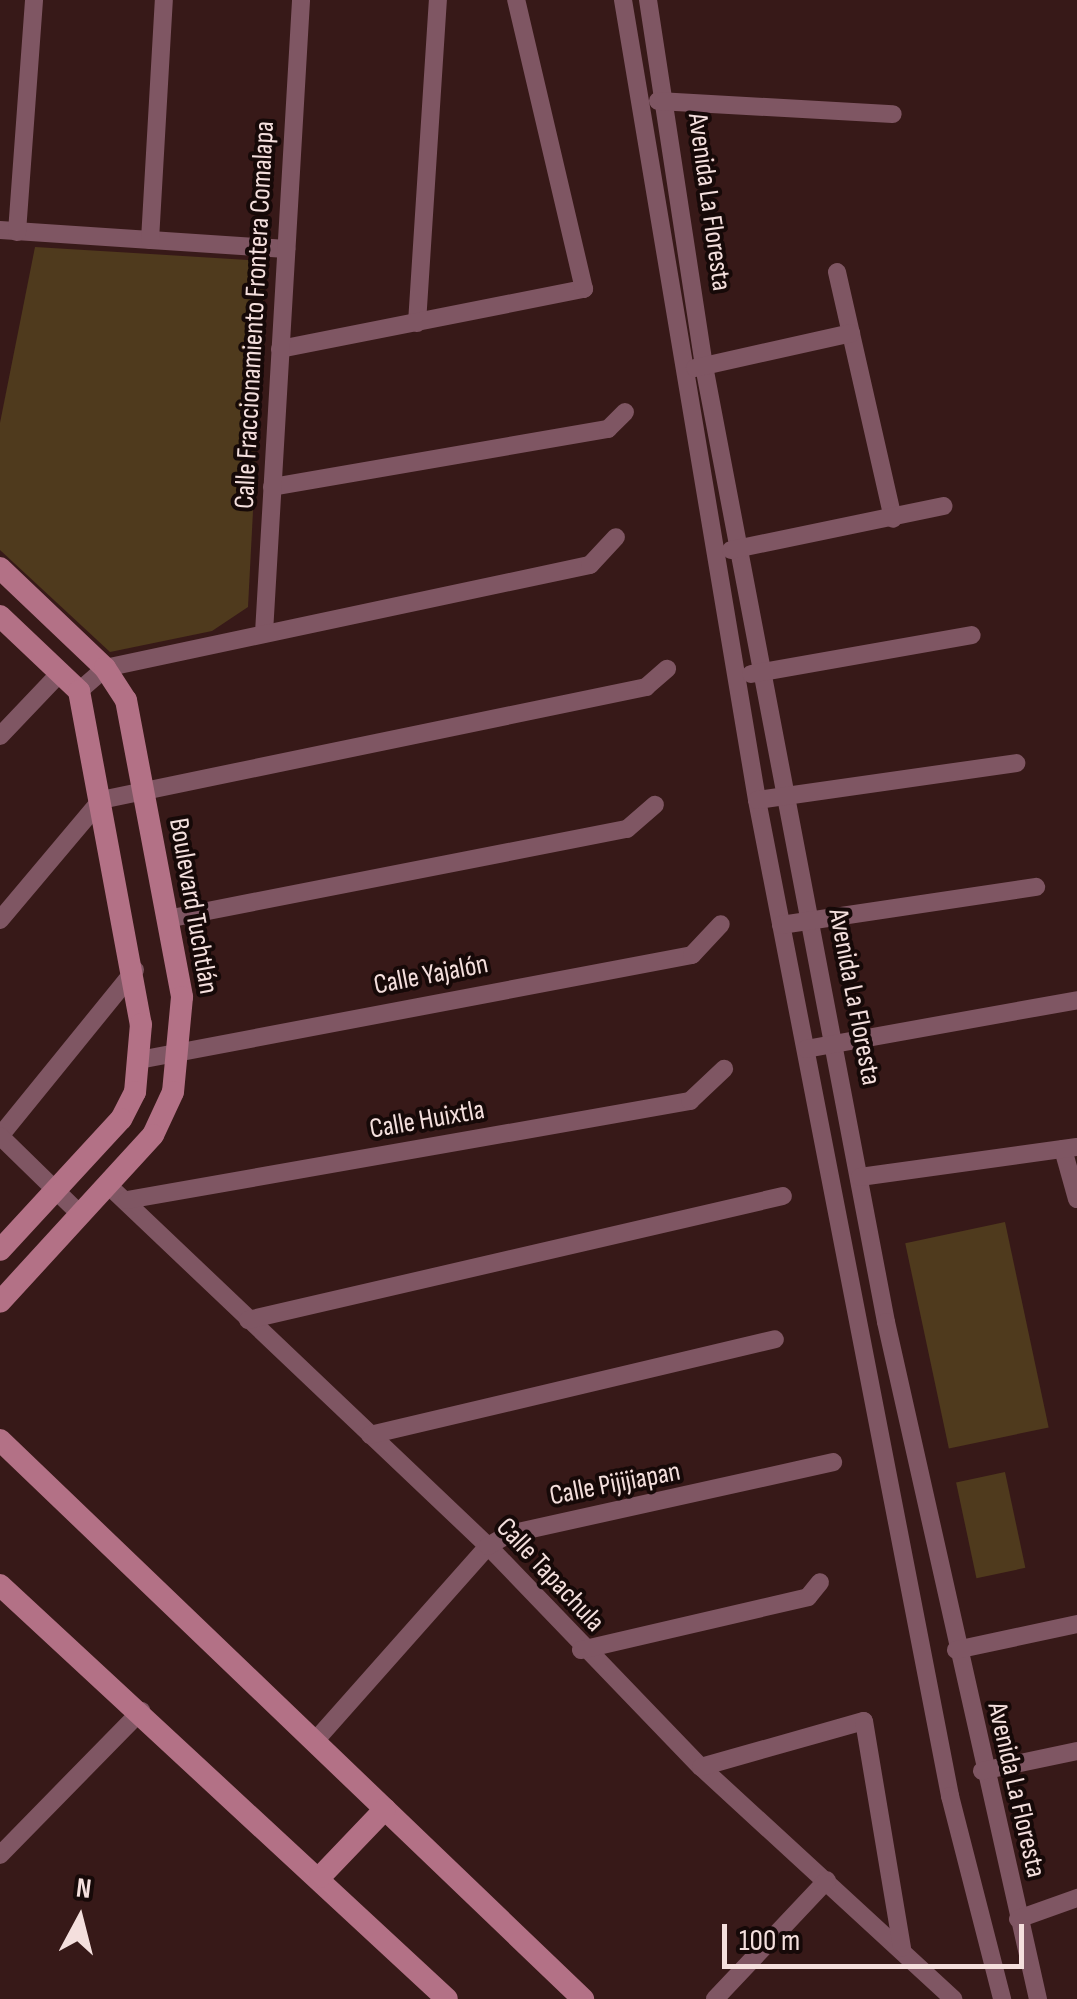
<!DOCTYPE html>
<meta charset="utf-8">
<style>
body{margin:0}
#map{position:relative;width:1077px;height:1999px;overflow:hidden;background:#371918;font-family:"Sofia Sans Condensed",sans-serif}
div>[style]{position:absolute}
.green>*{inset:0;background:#4f3a1d;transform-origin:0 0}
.street>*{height:18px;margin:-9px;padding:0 9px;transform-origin:9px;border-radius:9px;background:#7f5663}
.secondary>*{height:22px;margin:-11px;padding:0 11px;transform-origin:11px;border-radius:11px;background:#b37186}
span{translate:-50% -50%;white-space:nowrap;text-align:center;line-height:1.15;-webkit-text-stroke:8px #160908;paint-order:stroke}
.street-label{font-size:28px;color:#f4dfdd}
.north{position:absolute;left:30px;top:1869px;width:100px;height:100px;-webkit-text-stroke:8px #160908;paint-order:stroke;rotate:7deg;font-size:28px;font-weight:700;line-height:40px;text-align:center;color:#f4dfdd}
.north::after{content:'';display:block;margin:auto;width:35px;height:45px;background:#f4dfdd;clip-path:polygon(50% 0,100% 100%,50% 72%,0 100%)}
.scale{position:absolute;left:722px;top:1924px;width:302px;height:45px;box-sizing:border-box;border:5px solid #f4dfdd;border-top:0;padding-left:12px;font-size:30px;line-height:35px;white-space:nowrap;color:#f4dfdd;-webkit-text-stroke:8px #160908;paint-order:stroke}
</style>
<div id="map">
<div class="green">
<i style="clip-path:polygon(35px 247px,266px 261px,248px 607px,212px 631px,110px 652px,0 550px,0 423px)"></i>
<i style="left:1005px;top:1222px;width:210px;height:102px;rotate:78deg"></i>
<i style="left:1005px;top:1472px;width:98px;height:50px;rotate:78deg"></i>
</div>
<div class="street">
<i style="left:623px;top:0;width:811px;rotate:80.49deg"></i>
<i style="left:757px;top:800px;width:1015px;rotate:79.03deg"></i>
<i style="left:950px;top:1796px;width:210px;rotate:75.6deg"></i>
<i style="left:648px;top:0;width:370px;rotate:81.3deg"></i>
<i style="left:704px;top:366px;width:973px;rotate:79.22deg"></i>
<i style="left:886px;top:1322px;width:694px;rotate:77.35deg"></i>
<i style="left:658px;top:101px;width:235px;rotate:3.2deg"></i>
<i style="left:0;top:230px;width:287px;rotate:3.8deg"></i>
<i style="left:17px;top:232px;width:233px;rotate:-85.8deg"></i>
<i style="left:150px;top:240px;width:240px;rotate:-86.7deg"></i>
<i style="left:837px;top:272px;width:253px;rotate:77.2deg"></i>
<i style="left:417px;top:323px;width:324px;rotate:-86.3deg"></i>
<i style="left:280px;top:349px;width:310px;rotate:-11.2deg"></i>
<i style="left:584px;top:289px;width:297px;rotate:-103.2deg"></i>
<i style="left:695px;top:368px;width:160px;rotate:-12.6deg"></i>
<i style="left:272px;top:487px;width:341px;rotate:-9.8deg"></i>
<i style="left:608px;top:429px;width:24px;rotate:-45deg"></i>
<i style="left:731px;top:550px;width:217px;rotate:-11.7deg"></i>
<i style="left:264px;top:633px;width:634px;rotate:-86.65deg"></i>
<i style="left:751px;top:674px;width:224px;rotate:-10deg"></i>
<i style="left:79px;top:691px;width:35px;rotate:-41deg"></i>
<i style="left:105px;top:668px;width:496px;rotate:-12deg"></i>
<i style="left:590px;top:565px;width:38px;rotate:-47deg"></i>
<i style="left:0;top:736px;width:87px;rotate:-46.4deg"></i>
<i style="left:757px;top:800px;width:262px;rotate:-8.1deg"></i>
<i style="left:167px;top:919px;width:469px;rotate:-11.1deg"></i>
<i style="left:627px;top:829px;width:37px;rotate:-41deg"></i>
<i style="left:0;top:920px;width:157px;rotate:-49.9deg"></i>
<i style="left:101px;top:800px;width:557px;rotate:-11.71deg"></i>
<i style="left:646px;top:687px;width:28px;rotate:-41deg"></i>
<i style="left:781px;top:925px;width:258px;rotate:-8.5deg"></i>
<i style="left:806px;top:1049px;width:275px;rotate:-10.2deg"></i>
<i style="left:139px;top:1060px;width:563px;rotate:-10.75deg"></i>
<i style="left:692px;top:955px;width:42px;rotate:-46.9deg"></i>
<i style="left:0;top:1136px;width:214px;rotate:-50.9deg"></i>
<i style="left:0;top:1136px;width:113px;rotate:44.3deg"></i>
<i style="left:1063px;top:1149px;width:52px;rotate:74.4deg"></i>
<i style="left:860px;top:1177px;width:219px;rotate:-7.9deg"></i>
<i style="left:109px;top:1186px;width:523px;rotate:43.53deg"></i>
<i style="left:488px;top:1546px;width:307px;rotate:46.1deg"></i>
<i style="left:701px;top:1767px;width:343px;rotate:42.6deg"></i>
<i style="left:127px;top:1200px;width:572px;rotate:-9.97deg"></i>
<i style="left:690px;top:1101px;width:47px;rotate:-43.3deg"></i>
<i style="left:248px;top:1320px;width:549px;rotate:-13.05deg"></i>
<i style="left:370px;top:1435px;width:416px;rotate:-13.3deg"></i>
<i style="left:581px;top:1650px;width:233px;rotate:-13.1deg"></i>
<i style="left:808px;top:1597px;width:19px;rotate:-51deg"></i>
<i style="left:956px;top:1650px;width:124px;rotate:-12.1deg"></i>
<i style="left:315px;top:1741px;width:261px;rotate:-48.4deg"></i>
<i style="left:488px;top:1546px;width:24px;rotate:-30deg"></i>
<i style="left:509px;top:1534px;width:332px;rotate:-12.5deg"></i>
<i style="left:701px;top:1767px;width:169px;rotate:-15.8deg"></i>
<i style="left:864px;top:1721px;width:230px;rotate:80.5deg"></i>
<i style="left:982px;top:1771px;width:97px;rotate:-11.9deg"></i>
<i style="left:0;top:1855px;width:202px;rotate:-45.6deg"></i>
<i style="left:1018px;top:1919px;width:63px;rotate:-19.6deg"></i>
<i style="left:715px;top:1999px;width:163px;rotate:-46.7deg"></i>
</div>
<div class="secondary">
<i style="left:0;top:568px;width:145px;rotate:43.6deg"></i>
<i style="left:105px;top:668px;width:38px;rotate:57deg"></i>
<i style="left:126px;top:700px;width:302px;rotate:79.3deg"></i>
<i style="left:182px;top:997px;width:95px;rotate:95.4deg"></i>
<i style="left:173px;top:1092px;width:47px;rotate:114.9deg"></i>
<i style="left:153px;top:1135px;width:226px;rotate:132.5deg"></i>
<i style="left:0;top:616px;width:109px;rotate:43.5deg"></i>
<i style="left:79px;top:691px;width:339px;rotate:79.5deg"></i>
<i style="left:141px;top:1024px;width:68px;rotate:95deg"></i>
<i style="left:135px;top:1092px;width:30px;rotate:117deg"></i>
<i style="left:121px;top:1119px;width:178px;rotate:132.7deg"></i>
<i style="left:0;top:1440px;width:808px;rotate:43.8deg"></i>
<i style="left:0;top:1585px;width:609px;rotate:42.81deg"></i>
<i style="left:320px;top:1877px;width:94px;rotate:-46.3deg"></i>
</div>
<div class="street-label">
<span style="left:709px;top:202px;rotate:82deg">Avenida La Floresta</span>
<span style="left:255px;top:315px;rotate:-87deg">Calle Fraccionamiento Frontera Comalapa</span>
<span style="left:193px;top:906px;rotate:80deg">Boulevard Tuchtlán</span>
<span style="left:431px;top:975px;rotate:-11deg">Calle Yajalón</span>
<span style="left:854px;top:997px;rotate:79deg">Avenida La Floresta</span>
<span style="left:427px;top:1120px;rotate:-10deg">Calle Huixtla</span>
<span style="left:615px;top:1484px;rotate:-11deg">Calle Pijijiapan</span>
<span style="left:550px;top:1575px;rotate:47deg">Calle Tapachula</span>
<span style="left:1016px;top:1790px;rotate:77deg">Avenida La Floresta</span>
</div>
<div class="north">N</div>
<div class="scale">100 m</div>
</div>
